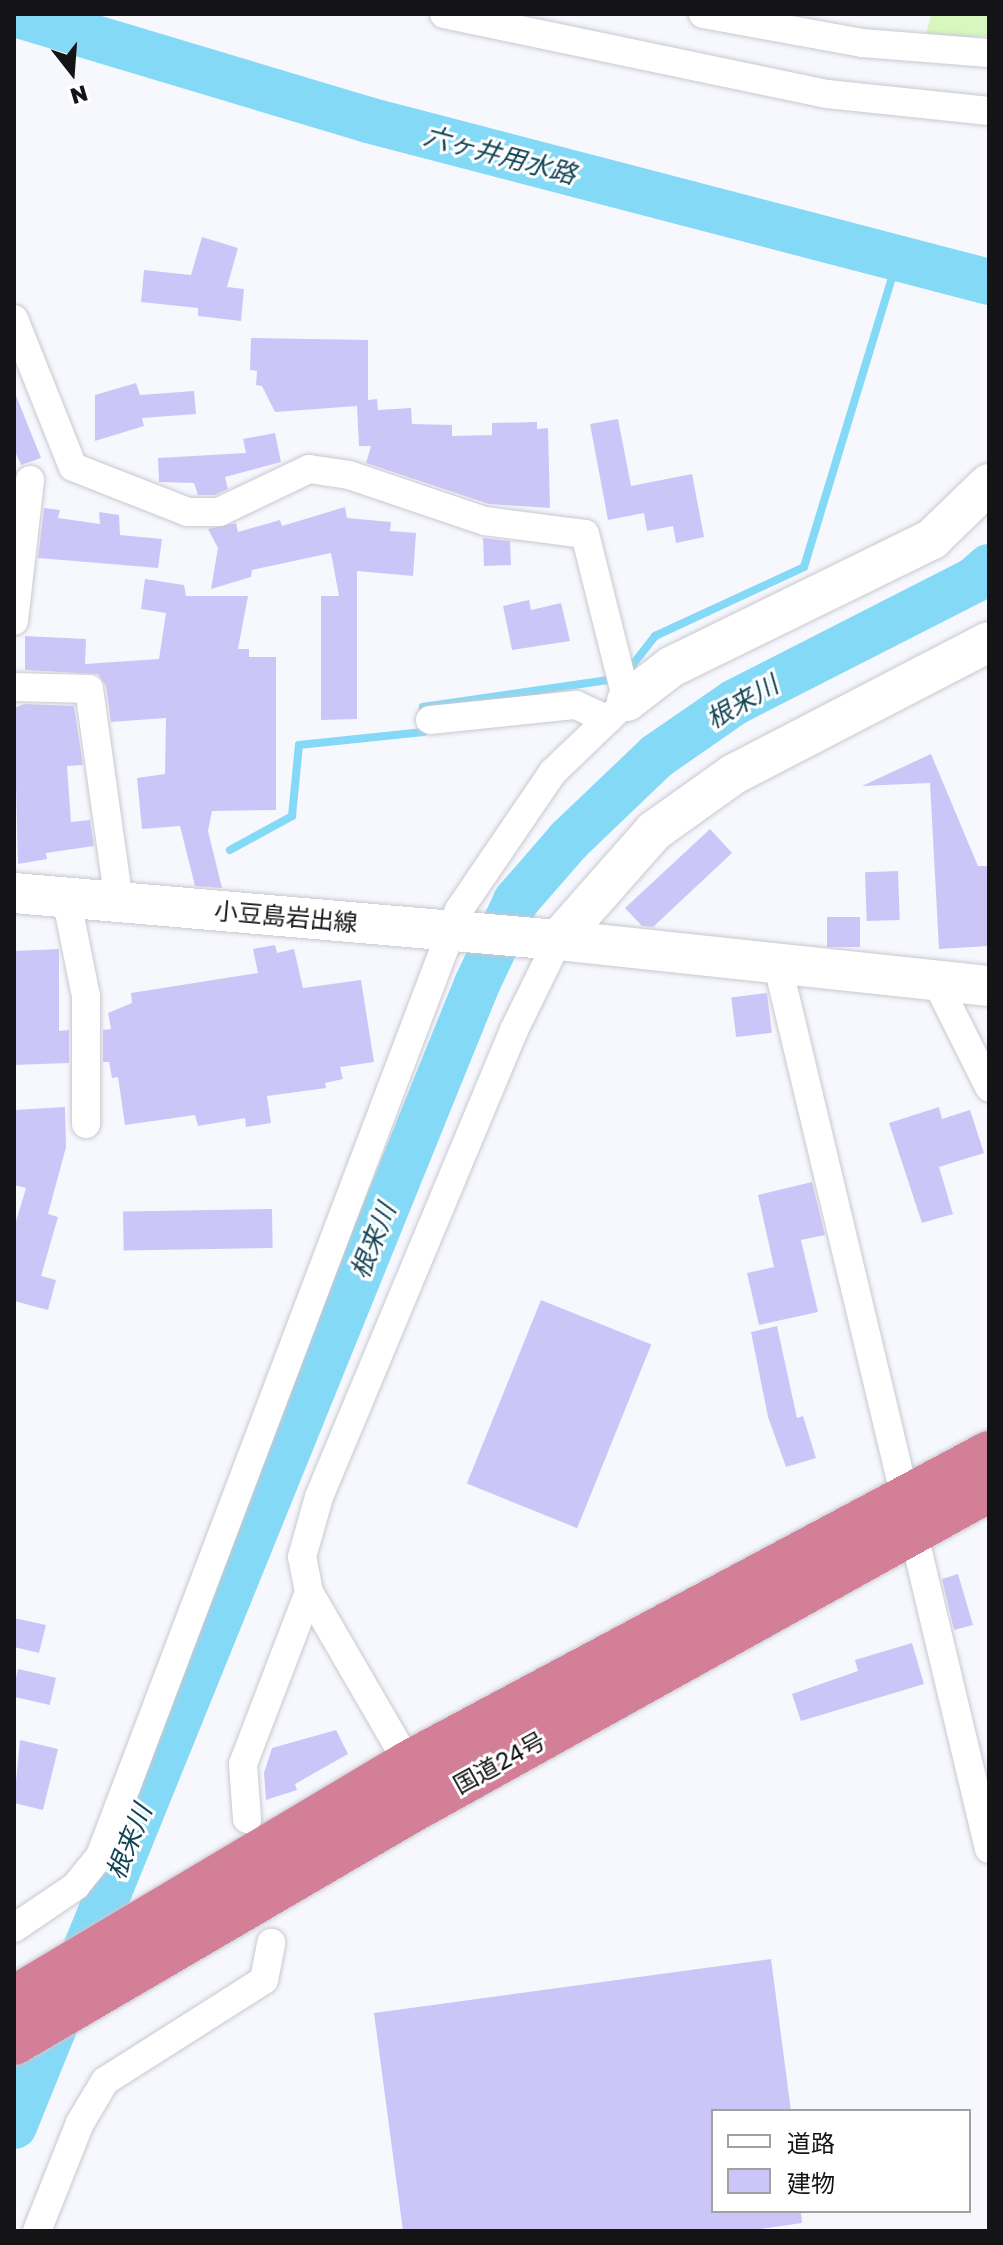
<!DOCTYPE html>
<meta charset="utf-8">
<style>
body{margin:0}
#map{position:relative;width:1003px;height:2245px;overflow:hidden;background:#f7f8fe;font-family:"Golos Text","Noto Sans JP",sans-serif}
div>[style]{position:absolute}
.green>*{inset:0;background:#d8f7be}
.stream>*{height:8px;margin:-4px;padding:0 4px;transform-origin:4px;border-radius:4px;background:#84d9f7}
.river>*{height:46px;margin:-23px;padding:0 23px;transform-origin:23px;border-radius:23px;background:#84d9f7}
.building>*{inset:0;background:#ccc6f8;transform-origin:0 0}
.roads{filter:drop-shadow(0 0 2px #c8c8d0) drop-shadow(0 0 2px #c8c8d0)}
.street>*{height:28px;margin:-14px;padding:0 14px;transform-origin:14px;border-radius:14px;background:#fff}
.secondary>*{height:40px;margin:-20px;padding:0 20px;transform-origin:20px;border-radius:20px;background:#fff}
.highway>*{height:44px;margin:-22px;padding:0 22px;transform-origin:22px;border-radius:22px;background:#d47f98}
span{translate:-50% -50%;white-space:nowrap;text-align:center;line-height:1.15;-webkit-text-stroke:6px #fff;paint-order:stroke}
.street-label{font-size:24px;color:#141417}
.water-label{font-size:26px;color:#104353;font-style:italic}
.frame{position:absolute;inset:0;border:16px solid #141417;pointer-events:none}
.legend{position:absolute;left:711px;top:2109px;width:260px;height:104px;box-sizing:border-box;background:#fff;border:2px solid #a1a1a2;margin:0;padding:10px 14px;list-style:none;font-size:24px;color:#141417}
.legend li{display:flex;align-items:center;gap:16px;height:40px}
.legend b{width:40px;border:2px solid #a1a1a2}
.north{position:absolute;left:32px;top:32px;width:80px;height:80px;-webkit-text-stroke:6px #fff;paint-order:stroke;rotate:163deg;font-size:22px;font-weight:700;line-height:32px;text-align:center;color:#141417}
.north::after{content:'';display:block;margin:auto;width:28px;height:36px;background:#141417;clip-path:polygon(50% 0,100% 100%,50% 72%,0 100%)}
</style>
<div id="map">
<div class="green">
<i style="clip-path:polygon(931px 14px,989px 14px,989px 36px,925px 38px)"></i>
</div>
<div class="stream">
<i style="left:627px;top:672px;width:46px;rotate:-52.1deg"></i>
<i style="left:655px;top:636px;width:164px;rotate:-24.8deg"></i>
<i style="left:804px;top:567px;width:321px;rotate:-73.1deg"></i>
<i style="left:230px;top:850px;width:71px;rotate:-28.7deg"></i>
<i style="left:292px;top:816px;width:71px;rotate:-84.4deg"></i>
<i style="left:299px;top:745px;width:125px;rotate:-6deg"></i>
<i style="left:423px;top:732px;width:25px;rotate:-90deg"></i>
<i style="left:423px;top:707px;width:194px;rotate:-8.3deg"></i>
</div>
<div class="river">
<i style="left:15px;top:14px;width:369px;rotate:16.7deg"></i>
<i style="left:368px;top:120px;width:642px;rotate:14.62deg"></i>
<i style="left:14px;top:2126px;width:1232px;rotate:-67.93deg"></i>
<i style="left:477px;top:984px;width:92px;rotate:-64.8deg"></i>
<i style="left:516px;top:901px;width:81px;rotate:-49deg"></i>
<i style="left:569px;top:840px;width:122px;rotate:-43.7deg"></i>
<i style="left:657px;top:756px;width:95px;rotate:-34.7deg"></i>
<i style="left:735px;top:702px;width:268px;rotate:-27deg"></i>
<i style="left:974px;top:580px;width:20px;rotate:-41deg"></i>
</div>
<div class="building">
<i style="clip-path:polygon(202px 237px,238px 248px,227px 287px,244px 289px,241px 321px,198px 316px,198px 308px,141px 302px,144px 270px,191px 275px)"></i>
<i style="clip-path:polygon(251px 338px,368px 340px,368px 400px,377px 399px,378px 410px,411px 408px,412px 424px,452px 425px,452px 436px,492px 435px,492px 423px,537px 422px,537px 429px,548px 428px,550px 508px,489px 504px,366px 463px,371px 446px,359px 446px,357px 406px,275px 412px,262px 386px,256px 385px,257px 371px,250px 370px)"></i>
<i style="clip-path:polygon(136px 383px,140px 395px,194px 391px,196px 414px,142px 418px,144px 426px,95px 441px,95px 395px)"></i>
<i style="clip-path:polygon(15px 393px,41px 458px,21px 465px,14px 449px)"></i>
<i style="clip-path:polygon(618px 419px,631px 486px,692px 474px,704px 537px,676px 543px,673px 526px,647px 531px,644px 513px,608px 520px,590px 424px)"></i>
<i style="clip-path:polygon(275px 433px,281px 462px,225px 477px,228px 489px,215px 495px,198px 495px,194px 483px,159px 482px,158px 458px,246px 453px,243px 439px)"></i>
<i style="clip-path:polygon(345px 507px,347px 518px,391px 522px,390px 531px,416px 533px,413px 576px,357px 571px,357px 719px,321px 720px,321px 596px,339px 596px,331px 553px,252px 570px,251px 577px,211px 589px,218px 548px,208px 529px,236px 523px,238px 532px,280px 520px,282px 526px)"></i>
<i style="clip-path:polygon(44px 508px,60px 510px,58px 518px,100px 524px,99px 512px,119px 515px,120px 535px,162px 539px,158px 568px,38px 558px)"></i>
<i style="clip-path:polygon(483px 538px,510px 541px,511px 565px,484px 566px)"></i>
<i style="clip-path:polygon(145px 579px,184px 585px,186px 596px,248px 596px,238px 649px,249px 649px,249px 657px,276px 657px,276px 810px,212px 811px,208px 831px,222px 888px,195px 886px,180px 826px,142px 829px,137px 778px,165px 774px,166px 718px,111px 722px,106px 686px,98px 674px,25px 670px,25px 636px,86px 639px,85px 664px,159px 659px,166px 613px,141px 609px)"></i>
<i style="clip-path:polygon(529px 600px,531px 610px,561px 603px,570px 641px,512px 650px,503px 606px)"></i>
<i style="clip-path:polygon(24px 704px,74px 706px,83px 765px,67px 766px,71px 822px,90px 820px,94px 846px,46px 853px,47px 859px,18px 864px,14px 708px)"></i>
<i style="clip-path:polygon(931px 754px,978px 866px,989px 866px,989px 946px,939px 949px,930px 783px,862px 786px)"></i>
<i style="clip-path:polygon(710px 829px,732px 853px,653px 927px,642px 926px,625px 908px)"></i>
<i style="left:898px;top:871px;width:49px;height:33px;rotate:88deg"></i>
<i style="left:860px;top:917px;width:30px;height:33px;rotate:90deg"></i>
<i style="clip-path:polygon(275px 945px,277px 953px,294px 949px,303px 988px,361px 980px,374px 1062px,340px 1067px,343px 1079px,325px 1083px,326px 1088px,267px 1096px,271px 1123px,246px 1127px,245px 1118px,198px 1126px,195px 1115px,125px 1125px,118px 1077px,112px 1078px,109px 1062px,103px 1062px,103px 1030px,111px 1029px,108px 1013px,132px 1003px,131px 993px,258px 973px,253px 949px)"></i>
<i style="clip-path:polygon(59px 949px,59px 1031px,69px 1030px,69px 1063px,14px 1065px,14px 951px)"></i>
<i style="left:767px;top:993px;width:40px;height:36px;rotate:83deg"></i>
<i style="clip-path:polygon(65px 1107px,66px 1147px,48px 1214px,58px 1217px,41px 1276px,56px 1280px,48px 1310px,14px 1301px,14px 1228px,26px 1188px,14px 1185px,14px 1110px)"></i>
<i style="clip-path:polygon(939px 1107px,942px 1119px,970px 1110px,984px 1153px,939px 1167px,953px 1214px,922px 1223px,889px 1123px)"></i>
<i style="clip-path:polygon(812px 1182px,825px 1235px,801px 1240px,818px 1312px,759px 1325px,747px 1273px,774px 1267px,758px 1195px)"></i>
<i style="left:272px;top:1209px;width:39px;height:149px;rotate:89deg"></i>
<i style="left:541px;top:1300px;width:119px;height:198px;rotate:22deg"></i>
<i style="clip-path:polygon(777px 1326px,797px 1418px,803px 1416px,816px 1458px,786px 1467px,768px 1417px,751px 1332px)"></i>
<i style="clip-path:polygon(958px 1574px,973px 1625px,954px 1630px,942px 1579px)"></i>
<i style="clip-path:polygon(14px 1618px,46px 1625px,39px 1653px,14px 1647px)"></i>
<i style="clip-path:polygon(912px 1643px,924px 1684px,801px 1721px,792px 1694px,858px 1671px,855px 1660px)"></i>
<i style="left:18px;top:1669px;width:39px;height:28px;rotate:13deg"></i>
<i style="clip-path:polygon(336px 1730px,348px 1754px,295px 1784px,297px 1790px,266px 1800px,264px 1773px,272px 1748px)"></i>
<i style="clip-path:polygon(20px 1740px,58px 1749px,43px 1810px,14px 1803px)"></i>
<i style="clip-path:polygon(771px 1959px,791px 2111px,713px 2111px,713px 2211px,801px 2211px,802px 2223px,746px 2231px,403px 2231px,374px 2013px)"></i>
</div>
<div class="roads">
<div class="street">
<i style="left:444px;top:14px;width:391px;rotate:11.8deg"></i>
<i style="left:827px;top:94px;width:163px;rotate:6deg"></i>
<i style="left:703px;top:14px;width:162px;rotate:10.3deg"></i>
<i style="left:862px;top:43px;width:127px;rotate:4.5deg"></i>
<i style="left:14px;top:319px;width:159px;rotate:68.3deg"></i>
<i style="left:73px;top:467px;width:123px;rotate:21.4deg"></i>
<i style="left:188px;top:512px;width:31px"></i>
<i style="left:219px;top:512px;width:100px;rotate:-25.5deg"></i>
<i style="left:309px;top:469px;width:40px;rotate:8.5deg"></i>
<i style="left:349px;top:475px;width:144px;rotate:18.7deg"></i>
<i style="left:485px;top:521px;width:101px;rotate:7.4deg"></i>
<i style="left:585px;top:534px;width:172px;rotate:75.9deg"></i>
<i style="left:627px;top:701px;width:103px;rotate:136.2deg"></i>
<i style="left:553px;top:772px;width:167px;rotate:124.3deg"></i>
<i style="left:459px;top:910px;width:1012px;rotate:110.78deg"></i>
<i style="left:100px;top:1856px;width:38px;rotate:129deg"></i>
<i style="left:76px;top:1886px;width:75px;rotate:145.9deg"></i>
<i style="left:14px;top:621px;width:142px;rotate:-83.5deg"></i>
<i style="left:14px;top:687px;width:75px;rotate:1.5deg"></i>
<i style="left:89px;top:689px;width:215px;rotate:82deg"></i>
<i style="left:430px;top:720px;width:147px;rotate:-5.9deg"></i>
<i style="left:576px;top:705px;width:35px;rotate:25deg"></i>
<i style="left:66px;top:897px;width:101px;rotate:78.6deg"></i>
<i style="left:86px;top:996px;width:128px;rotate:90deg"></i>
<i style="left:778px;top:966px;width:908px;rotate:76.56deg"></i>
<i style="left:936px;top:981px;width:119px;rotate:63.4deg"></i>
<i style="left:408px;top:1763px;width:198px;rotate:-120.1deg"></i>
<i style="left:309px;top:1592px;width:36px;rotate:-101deg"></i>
<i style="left:302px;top:1557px;width:62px;rotate:-74.2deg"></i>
<i style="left:319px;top:1497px;width:506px;rotate:-67.34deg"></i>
<i style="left:514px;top:1030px;width:100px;rotate:-63.9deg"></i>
<i style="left:247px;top:1819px;width:55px;rotate:-94.2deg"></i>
<i style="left:243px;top:1764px;width:184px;rotate:-69deg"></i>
<i style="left:37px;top:2231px;width:116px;rotate:-68.3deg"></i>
<i style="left:80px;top:2123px;width:49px;rotate:-59.2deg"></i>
<i style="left:105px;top:2081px;width:188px;rotate:-32.4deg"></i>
<i style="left:264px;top:1980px;width:38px;rotate:-79deg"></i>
</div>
<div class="secondary">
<i style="left:627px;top:701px;width:56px;rotate:-37.7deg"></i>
<i style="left:671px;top:667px;width:291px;rotate:-26.1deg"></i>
<i style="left:932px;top:539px;width:79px;rotate:-44deg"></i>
<i style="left:14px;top:893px;width:546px;rotate:4.94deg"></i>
<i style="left:558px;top:940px;width:433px;rotate:6.1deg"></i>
<i style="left:558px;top:940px;width:145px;rotate:-48.6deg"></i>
<i style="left:654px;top:831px;width:98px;rotate:-35.5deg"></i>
<i style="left:734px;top:774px;width:287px;rotate:-27.4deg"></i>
</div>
<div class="highway">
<i style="left:14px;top:1998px;width:459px;rotate:-30.8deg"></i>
<i style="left:408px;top:1763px;width:659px;rotate:-28.08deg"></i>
<i style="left:14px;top:2043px;width:472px;rotate:-30.3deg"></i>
<i style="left:422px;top:1805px;width:649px;rotate:-29.05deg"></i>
</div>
</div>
<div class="street-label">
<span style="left:286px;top:916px;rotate:5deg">小豆島岩出線</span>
<span style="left:499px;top:1762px;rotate:-29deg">国道24号</span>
</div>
<div class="water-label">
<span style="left:500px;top:155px;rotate:15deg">六ヶ井用水路</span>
<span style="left:742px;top:702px;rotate:-30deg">根来川</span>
<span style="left:373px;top:1241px;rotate:-68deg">根来川</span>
<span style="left:129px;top:1842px;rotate:-68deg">根来川</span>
</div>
<div class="frame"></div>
<ul class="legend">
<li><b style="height:10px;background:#fff"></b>道路</li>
<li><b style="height:22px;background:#ccc6f8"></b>建物</li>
</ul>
<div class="north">N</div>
</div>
